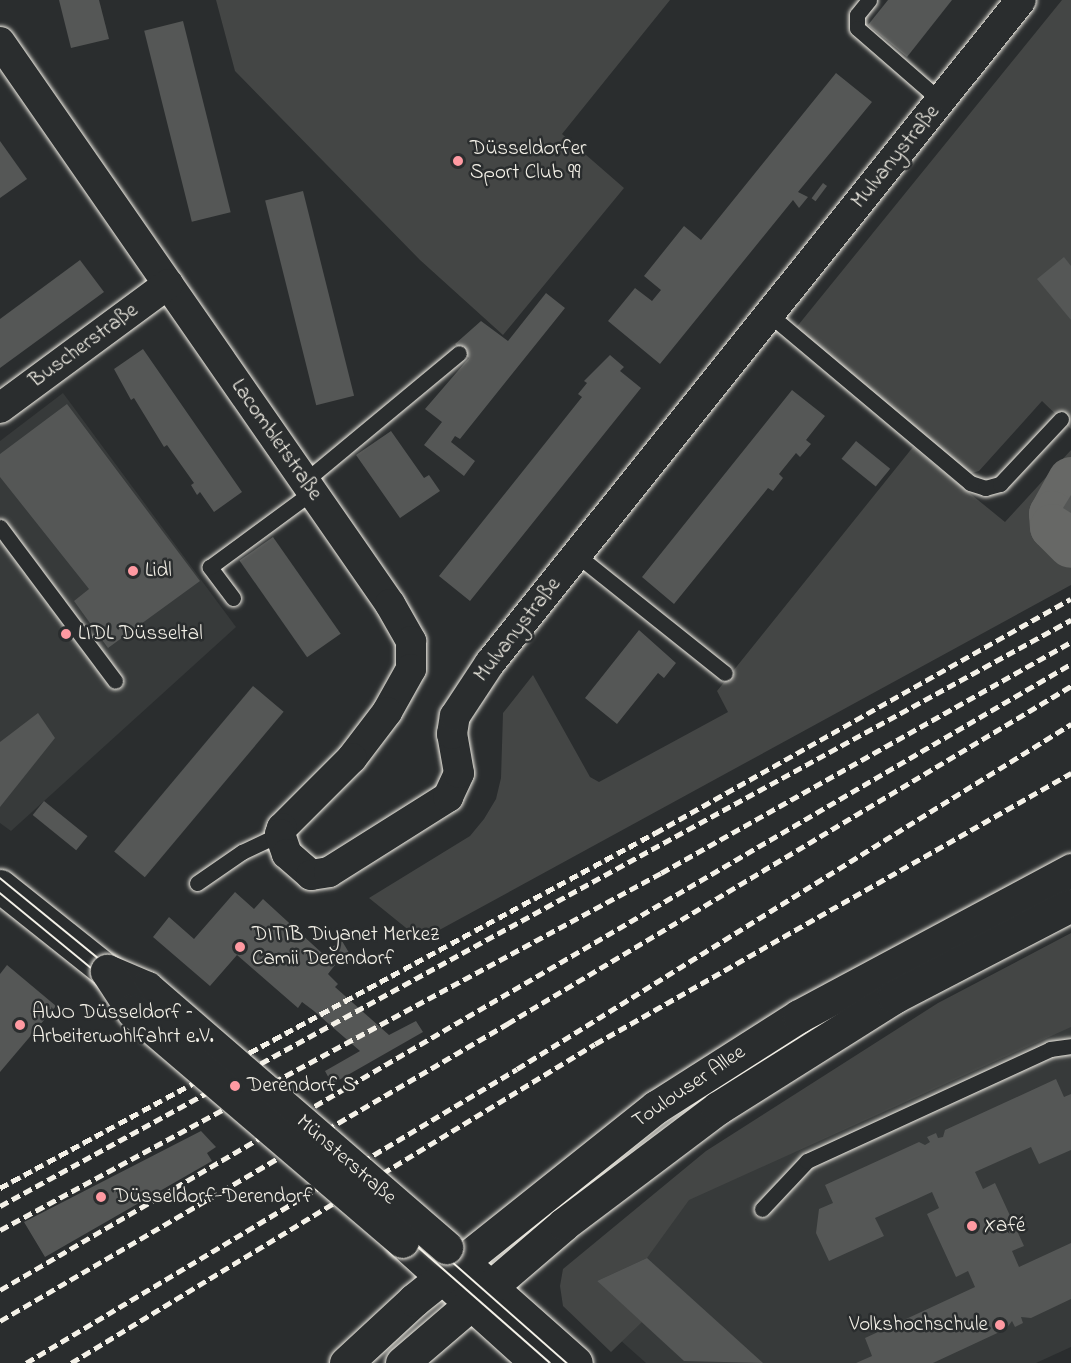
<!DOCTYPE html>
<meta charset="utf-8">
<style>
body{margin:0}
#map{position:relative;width:1071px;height:1363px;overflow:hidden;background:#2a2d2e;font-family:"Indie Flower",sans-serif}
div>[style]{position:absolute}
.built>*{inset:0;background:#373a3a}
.green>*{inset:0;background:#444645}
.river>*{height:46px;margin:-23px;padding:0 23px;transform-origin:23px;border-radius:23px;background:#676866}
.building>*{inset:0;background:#555756;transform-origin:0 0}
.roads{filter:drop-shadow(0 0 2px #f4f1e8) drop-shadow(0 0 2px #f4f1e8)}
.service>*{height:15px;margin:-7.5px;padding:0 7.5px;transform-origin:7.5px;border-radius:7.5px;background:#2a2d2e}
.minor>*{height:30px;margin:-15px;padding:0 15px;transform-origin:15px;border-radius:15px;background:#2a2d2e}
.secondary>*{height:33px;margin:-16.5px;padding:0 16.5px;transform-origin:16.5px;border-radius:16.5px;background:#2a2d2e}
.tram>*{height:1.5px;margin:-0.75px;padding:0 0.75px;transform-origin:0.75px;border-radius:0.75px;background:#f4f1e8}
.rail>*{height:4.5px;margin-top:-2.25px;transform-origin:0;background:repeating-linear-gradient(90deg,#f4f1e8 0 9px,transparent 0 13.5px)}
.bridges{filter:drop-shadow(0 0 2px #f4f1e8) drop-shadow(0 0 2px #f4f1e8)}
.secondary-bridge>*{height:33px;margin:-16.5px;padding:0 16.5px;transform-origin:16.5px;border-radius:16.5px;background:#2a2d2e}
.dots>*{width:16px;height:16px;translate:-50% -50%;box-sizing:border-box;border:3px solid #2a2d2e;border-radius:50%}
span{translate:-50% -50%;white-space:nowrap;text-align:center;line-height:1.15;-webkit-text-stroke:5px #2a2d2e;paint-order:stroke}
.poi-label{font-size:21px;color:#f4f1e8}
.left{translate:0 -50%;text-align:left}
.right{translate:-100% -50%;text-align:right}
.street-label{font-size:21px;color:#f4f1e8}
</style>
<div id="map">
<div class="built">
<i style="clip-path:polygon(63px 393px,236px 627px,11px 831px,0 823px,0 441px)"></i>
<i style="clip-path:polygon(1071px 1007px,1071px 1347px,1036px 1363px,646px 1363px,564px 1290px,724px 1168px)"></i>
</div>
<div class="green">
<i style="clip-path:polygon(216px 0,670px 0,562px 134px,624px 188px,503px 335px,420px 260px,235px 71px)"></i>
<i style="clip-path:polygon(1062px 0,1071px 0,1071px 429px,1042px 401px,979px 471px,965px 475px,795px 329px)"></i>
<i style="clip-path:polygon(913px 447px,1005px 522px,1071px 450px,1071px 585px,421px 940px,369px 898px,470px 836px,484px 819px,496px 799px,501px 778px,503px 713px,533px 675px,590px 777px,599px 782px,728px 712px,717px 691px)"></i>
<i style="clip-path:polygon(1071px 933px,1071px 1027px,689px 1200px,647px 1258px,597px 1281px,642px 1322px,611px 1352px,563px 1306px,560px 1286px,563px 1269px,706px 1151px,938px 1003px)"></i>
</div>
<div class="river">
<i style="left:1071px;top:480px;width:39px;rotate:119deg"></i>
<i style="left:1052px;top:514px;width:13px;rotate:86deg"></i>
<i style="left:1053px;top:527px;width:25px;rotate:45deg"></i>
</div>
<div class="building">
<i style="clip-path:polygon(59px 0,99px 0,109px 39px,71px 48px)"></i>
<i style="clip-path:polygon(888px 0,952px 0,907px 57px,868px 25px)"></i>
<i style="left:183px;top:21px;width:197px;height:40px;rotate:76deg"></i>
<i style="clip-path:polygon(836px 73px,872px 102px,798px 192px,808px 197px,799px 208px,793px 200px,660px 364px,608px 321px,635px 288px,652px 301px,661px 290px,644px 276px,684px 226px,701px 240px)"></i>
<i style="clip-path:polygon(0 141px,27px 179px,0 198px)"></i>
<i style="left:823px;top:183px;width:5px;height:19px;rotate:37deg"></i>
<i style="left:303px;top:191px;width:211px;height:39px;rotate:76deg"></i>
<i style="clip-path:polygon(1064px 257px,1071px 266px,1071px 320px,1037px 279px)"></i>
<i style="clip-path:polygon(80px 260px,104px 292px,0 368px,0 319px)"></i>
<i style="clip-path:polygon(546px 293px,565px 308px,460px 439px,455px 436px,451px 442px,475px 461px,464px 476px,424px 445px,442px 422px,425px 409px,469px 358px,455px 344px,481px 321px,508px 341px)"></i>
<i style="clip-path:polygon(143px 349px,242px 492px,214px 512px,200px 492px,197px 495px,191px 485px,194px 483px,167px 445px,164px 447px,134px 398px,131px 400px,114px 369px)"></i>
<i style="clip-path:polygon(610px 355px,624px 367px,620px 371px,641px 388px,470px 601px,439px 576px,582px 397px,578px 394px,587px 383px,584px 381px)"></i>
<i style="clip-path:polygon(792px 390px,825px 416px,806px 440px,811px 444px,800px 457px,796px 453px,779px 474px,783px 478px,773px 491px,768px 488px,674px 604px,642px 577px)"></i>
<i style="clip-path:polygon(67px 404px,200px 581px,108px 648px,74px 601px,89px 589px,0 477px,0 454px)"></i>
<i style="clip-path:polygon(391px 431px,424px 478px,429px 475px,440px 491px,400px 518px,356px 455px)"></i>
<i style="left:856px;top:441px;width:44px;height:23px;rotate:39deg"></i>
<i style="clip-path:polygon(1071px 495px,1071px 513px,1063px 508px)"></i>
<i style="left:273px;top:537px;width:118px;height:41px;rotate:55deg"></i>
<i style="clip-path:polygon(639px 630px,676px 663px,664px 678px,658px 673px,617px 724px,585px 698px)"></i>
<i style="left:253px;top:686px;width:40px;height:216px;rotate:40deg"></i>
<i style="clip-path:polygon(38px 713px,55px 738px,0 807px,0 742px)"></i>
<i style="left:44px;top:801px;width:56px;height:18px;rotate:39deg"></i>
<i style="clip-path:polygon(235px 892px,254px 909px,263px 899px,335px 965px,328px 974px,338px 984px,335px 987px,389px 1035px,416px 1021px,423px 1032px,332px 1084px,325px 1071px,360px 1051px,314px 1011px,302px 1002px,298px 1008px,237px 955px,210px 986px,153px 937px,169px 917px,194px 939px)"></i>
<i style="left:342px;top:941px;width:21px;height:11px;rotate:59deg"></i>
<i style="clip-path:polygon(7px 965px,56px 1006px,0 1072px,0 974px)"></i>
<i style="clip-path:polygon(1056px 1079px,1064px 1097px,1071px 1094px,1071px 1150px,1039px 1164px,1031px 1147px,975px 1172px,983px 1189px,995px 1183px,1024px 1246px,1012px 1251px,1019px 1267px,1071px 1243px,1071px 1299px,1031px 1318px,1021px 1317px,1023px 1323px,1015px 1327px,1012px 1321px,1006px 1329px,933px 1363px,856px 1363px,872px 1356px,865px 1338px,975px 1287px,968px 1271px,956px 1277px,927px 1214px,939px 1208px,932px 1192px,875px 1218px,884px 1236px,829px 1261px,816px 1233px,819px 1209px,833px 1203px,825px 1185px,919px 1142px,925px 1145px,930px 1142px,927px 1137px,936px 1133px,938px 1138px,943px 1137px,945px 1130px)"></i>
<i style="clip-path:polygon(201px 1131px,216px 1147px,207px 1153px,212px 1161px,45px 1257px,24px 1222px)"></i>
<i style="clip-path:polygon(647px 1258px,763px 1363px,684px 1361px,597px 1281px)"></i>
</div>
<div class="roads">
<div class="service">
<i style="left:869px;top:0;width:19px;rotate:129deg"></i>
<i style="left:857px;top:15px;width:13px;rotate:90deg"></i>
<i style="left:857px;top:28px;width:111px;rotate:41deg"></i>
<i style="left:770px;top:315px;width:261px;rotate:40deg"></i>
<i style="left:970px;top:483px;width:16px;rotate:18deg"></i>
<i style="left:985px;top:488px;width:16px;rotate:-15deg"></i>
<i style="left:1000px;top:484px;width:89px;rotate:-46.8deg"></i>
<i style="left:305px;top:481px;width:200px;rotate:-39.7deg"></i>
<i style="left:0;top:527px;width:192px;rotate:53.2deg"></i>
<i style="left:577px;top:555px;width:189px;rotate:38.6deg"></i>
<i style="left:233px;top:598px;width:39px;rotate:-127deg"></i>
<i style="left:210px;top:567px;width:127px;rotate:-36.3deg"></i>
<i style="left:197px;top:883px;width:55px;rotate:-34.6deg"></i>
<i style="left:242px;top:852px;width:42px;rotate:-25.3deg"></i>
<i style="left:762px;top:1209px;width:66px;rotate:-46.8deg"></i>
<i style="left:807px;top:1161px;width:268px;rotate:-24.7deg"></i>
<i style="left:1050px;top:1049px;width:21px;rotate:-8deg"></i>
</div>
<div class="minor">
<i style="left:0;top:42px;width:684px;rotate:55.24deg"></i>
<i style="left:390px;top:604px;width:43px;rotate:60.4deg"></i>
<i style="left:411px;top:641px;width:28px;rotate:90deg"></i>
<i style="left:411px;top:669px;width:49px;rotate:119.2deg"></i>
<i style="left:387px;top:712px;width:58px;rotate:127.3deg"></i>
<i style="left:352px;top:758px;width:99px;rotate:135deg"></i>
<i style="left:282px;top:828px;width:6px;rotate:108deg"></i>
<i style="left:280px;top:834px;width:21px;rotate:71deg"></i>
<i style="left:287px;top:854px;width:32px;rotate:41deg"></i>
<i style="left:311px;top:875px;width:18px;rotate:-9deg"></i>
<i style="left:329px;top:872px;width:141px;rotate:-32.2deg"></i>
<i style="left:448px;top:797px;width:26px;rotate:-65deg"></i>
<i style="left:459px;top:773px;width:40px;rotate:-100deg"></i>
<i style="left:452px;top:734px;width:18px;rotate:-81deg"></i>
<i style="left:455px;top:716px;width:64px;rotate:-56.6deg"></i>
<i style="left:490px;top:663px;width:849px;rotate:-51.31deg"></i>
<i style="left:0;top:408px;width:209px;rotate:-36.4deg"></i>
</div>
<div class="secondary">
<i style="left:0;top:886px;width:137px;rotate:38.5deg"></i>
<i style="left:402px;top:1241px;width:182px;rotate:42.1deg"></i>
<i style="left:477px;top:1275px;width:132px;rotate:41.6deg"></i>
<i style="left:346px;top:1363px;width:93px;rotate:-42.8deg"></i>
<i style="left:414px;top:1300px;width:310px;rotate:-38.6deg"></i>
<i style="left:656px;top:1107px;width:169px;rotate:-32.5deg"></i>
<i style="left:799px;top:1016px;width:309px;rotate:-28.2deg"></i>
<i style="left:402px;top:1363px;width:213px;rotate:-40.6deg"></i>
<i style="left:564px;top:1224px;width:193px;rotate:-37deg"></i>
<i style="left:718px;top:1108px;width:208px;rotate:-32.2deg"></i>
<i style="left:894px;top:997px;width:199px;rotate:-27.5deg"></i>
</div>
</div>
<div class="tram">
<i style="left:0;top:878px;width:285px;rotate:39.2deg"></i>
<i style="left:221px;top:1058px;width:461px;rotate:41.4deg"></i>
<i style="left:0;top:893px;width:304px;rotate:39.4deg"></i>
<i style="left:235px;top:1086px;width:419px;rotate:41.3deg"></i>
</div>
<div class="rail">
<i style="left:0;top:1188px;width:745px;rotate:-28.46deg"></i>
<i style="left:655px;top:833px;width:477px;rotate:-29.4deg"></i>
<i style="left:0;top:1206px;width:1221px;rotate:-28.69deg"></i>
<i style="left:0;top:1230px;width:751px;rotate:-28.37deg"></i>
<i style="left:661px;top:873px;width:471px;rotate:-29.4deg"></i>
<i style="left:0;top:1290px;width:1241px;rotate:-30.31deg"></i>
<i style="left:0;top:1321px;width:588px;rotate:-30.36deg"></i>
<i style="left:507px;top:1024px;width:658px;rotate:-30.93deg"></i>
<i style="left:26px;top:1363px;width:572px;rotate:-30.91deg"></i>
<i style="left:517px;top:1069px;width:653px;rotate:-31.91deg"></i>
<i style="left:71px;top:1363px;width:613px;rotate:-31.33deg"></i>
<i style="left:595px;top:1044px;width:548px;rotate:-29.65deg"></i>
</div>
<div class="bridges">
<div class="secondary-bridge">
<i style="left:107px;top:971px;width:43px;rotate:23deg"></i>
<i style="left:147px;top:988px;width:396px;rotate:40.9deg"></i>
<i style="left:107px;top:971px;width:48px;rotate:57deg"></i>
<i style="left:133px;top:1011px;width:354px;rotate:40.5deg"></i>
</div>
</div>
<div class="dots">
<i style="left:458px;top:161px;background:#ff9aa2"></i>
<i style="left:133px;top:571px;background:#ff9aa2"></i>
<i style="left:66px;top:634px;background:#ff9aa2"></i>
<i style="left:240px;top:947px;background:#ff9aa2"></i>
<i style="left:20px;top:1025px;background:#ff9aa2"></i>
<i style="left:235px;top:1086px;background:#ff9aa2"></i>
<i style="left:101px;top:1197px;background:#ff9aa2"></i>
<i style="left:972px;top:1226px;background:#ff9aa2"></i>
<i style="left:1000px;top:1325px;background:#ff9aa2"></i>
</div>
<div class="poi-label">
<span class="left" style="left:470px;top:161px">Düsseldorfer<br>Sport Club 99</span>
<span class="left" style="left:145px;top:571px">Lidl</span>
<span class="left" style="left:78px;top:634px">LIDL Düsseltal</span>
<span class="left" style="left:252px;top:947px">DITIB Diyanet Merkez<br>Camii Derendorf</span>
<span class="left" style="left:32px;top:1025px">AWO Düsseldorf –<br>Arbeiterwohlfahrt e.V.</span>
<span class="left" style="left:247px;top:1086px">Derendorf S</span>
<span class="left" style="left:114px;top:1197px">Düsseldorf-Derendorf</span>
<span class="left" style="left:984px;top:1226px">Xafé</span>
<span class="right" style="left:988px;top:1325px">Volkshochschule</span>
</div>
<div class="street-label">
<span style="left:896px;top:157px;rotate:-51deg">Mulvanystraße</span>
<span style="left:84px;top:346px;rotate:-36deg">Buscherstraße</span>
<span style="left:276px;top:440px;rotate:55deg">Lacombletstraße</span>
<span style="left:518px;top:630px;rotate:-52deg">Mulvanystraße</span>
<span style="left:689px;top:1087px;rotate:-34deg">Toulouser Allee</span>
<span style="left:346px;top:1160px;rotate:41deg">Münsterstraße</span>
</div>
</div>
